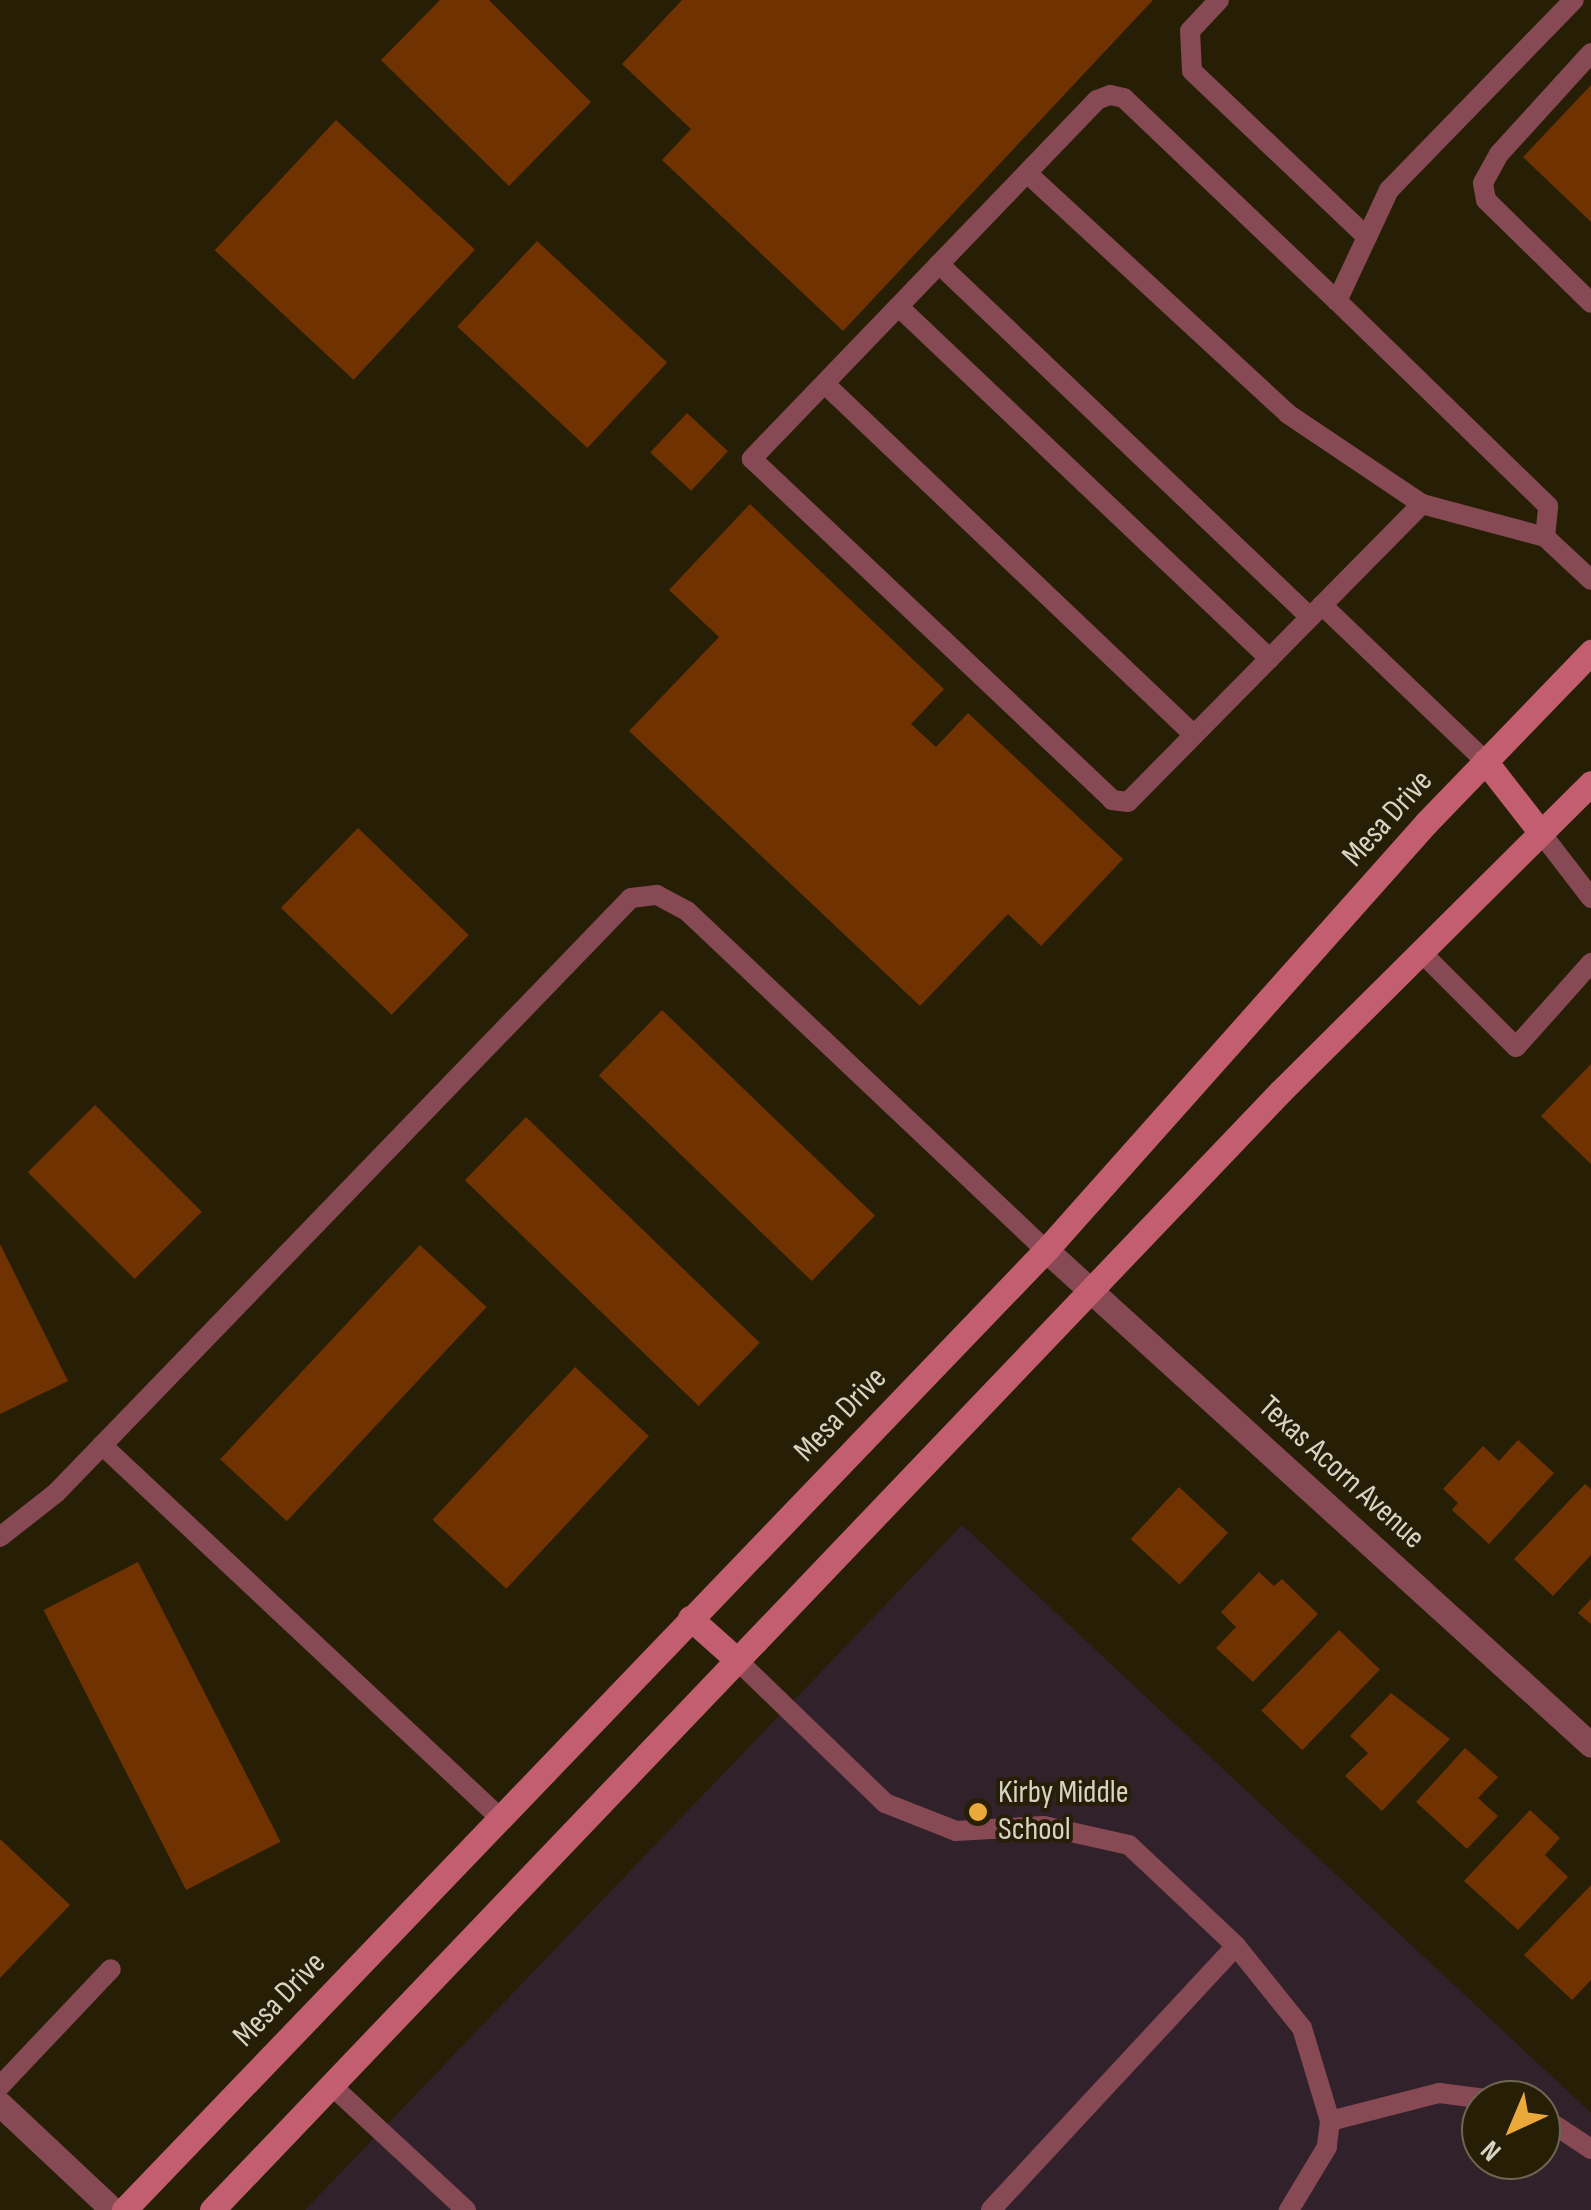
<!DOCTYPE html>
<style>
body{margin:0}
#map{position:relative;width:1591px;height:2210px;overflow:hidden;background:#261f05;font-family:"Sofia Sans Condensed",sans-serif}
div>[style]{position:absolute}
.education>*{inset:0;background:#30212b}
.building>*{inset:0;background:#703200;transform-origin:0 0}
.lane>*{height:20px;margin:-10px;padding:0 10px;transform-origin:10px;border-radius:10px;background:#874953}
.street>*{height:25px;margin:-12.5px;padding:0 12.5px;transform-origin:12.5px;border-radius:12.5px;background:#874953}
.secondary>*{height:25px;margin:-12.5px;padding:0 12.5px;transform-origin:12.5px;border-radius:12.5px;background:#c25e70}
.dots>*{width:28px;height:28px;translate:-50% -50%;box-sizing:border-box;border:5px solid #261f05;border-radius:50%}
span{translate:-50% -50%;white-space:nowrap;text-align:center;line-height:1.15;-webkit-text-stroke:8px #261f05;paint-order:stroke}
.street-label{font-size:32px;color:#d8d4c5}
.poi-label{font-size:32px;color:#d8d4c5}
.left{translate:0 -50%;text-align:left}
.north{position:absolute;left:1461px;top:2080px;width:100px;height:100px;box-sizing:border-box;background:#261f05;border:2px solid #6d6752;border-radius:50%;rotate:224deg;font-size:28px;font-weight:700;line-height:40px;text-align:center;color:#d8d4c5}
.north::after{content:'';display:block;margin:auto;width:35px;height:45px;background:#eba93a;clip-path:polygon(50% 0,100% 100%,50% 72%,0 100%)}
</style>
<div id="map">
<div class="education">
<i style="clip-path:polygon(evenodd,962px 1525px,1591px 2113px,1591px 2210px,305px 2210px,962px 1525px,1481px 2100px,1541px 2100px,1541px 2160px,1481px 2160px,1481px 2100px)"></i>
</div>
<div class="building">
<i style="clip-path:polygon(440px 0,489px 0,591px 102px,509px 186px,381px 60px)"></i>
<i style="clip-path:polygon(682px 0,1153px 0,843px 331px,662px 160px,691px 129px,622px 64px)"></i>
<i style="clip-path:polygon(1591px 85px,1591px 222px,1523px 157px)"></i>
<i style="left:336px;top:120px;width:190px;height:178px;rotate:43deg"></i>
<i style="left:537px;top:241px;width:178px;height:117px;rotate:43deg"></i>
<i style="left:687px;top:413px;width:56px;height:54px;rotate:43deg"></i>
<i style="clip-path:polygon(750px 504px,944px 689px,911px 724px,936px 747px,968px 713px,1123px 859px,1041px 946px,1008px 914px,920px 1006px,629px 731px,719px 637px,669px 590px)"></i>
<i style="left:358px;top:828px;width:154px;height:111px;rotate:44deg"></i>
<i style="left:662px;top:1010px;width:296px;height:91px;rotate:44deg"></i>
<i style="clip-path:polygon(1591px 1064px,1591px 1164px,1541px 1116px)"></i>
<i style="left:95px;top:1105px;width:151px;height:95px;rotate:45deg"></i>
<i style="left:526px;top:1117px;width:325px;height:88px;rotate:44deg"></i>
<i style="clip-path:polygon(0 1244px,68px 1381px,0 1414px)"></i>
<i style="left:420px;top:1245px;width:91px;height:293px;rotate:43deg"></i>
<i style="left:575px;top:1367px;width:101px;height:209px;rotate:43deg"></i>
<i style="clip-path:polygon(1518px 1440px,1554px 1473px,1489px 1544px,1452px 1510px,1458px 1503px,1443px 1489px,1483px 1446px,1499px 1461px)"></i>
<i style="clip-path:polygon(1585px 1484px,1591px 1489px,1591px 1555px,1553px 1596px,1514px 1559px)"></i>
<i style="left:1179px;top:1487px;width:67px;height:71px;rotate:43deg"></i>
<i style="left:138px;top:1562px;width:314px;height:106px;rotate:63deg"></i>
<i style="clip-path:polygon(1259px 1572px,1274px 1586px,1282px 1579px,1318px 1614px,1253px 1682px,1216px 1648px,1236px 1627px,1221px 1612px)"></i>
<i style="clip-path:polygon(1591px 1599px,1591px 1624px,1578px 1613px)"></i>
<i style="left:1339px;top:1630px;width:57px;height:112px;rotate:44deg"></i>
<i style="clip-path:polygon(1391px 1693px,1450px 1739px,1382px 1811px,1345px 1776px,1368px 1753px,1350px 1736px)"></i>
<i style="clip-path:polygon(1465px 1748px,1498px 1777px,1478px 1798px,1498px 1816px,1467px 1849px,1416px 1802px)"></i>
<i style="clip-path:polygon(1530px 1810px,1560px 1838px,1545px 1855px,1568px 1877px,1518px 1930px,1464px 1881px)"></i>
<i style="clip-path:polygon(0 1839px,70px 1905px,0 1978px)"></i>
<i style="clip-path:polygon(1591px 1885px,1591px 1980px,1572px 2000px,1524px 1955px)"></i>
</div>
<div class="lane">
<i style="left:1219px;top:0;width:42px;rotate:133.1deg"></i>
<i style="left:1190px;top:31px;width:40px;rotate:87.1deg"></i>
<i style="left:1192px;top:71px;width:241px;rotate:43.5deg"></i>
<i style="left:1591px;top:53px;width:137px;rotate:132.3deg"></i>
<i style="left:1499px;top:154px;width:33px;rotate:119deg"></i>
<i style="left:1483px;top:183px;width:17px;rotate:80deg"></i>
<i style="left:1486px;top:200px;width:147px;rotate:44.4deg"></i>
<i style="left:1027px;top:173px;width:355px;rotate:42.7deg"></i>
<i style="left:1288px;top:414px;width:161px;rotate:33.9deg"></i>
<i style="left:939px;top:264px;width:512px;rotate:43.58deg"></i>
<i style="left:1337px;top:301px;width:294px;rotate:-136.4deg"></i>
<i style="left:1124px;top:98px;width:14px;rotate:-168deg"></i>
<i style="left:1110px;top:95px;width:14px;rotate:159deg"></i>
<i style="left:1097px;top:100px;width:498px;rotate:133.9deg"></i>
<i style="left:752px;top:459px;width:496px;rotate:43.4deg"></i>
<i style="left:1112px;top:800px;width:16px;rotate:7deg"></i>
<i style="left:1128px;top:802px;width:419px;rotate:-45.4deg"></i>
<i style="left:1422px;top:504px;width:127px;rotate:15deg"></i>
<i style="left:1545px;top:537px;width:63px;rotate:43.1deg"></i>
<i style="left:899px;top:307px;width:511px;rotate:43.49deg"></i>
<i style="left:825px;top:384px;width:509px;rotate:43.57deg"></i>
<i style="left:1545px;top:537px;width:31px;rotate:-84deg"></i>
<i style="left:1548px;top:506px;width:294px;rotate:-135.8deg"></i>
<i style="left:1337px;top:301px;width:123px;rotate:-64.9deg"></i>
<i style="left:1389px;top:190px;width:265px;rotate:-45.8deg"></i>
<i style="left:1322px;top:605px;width:226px;rotate:43.7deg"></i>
<i style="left:1541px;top:833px;width:82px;rotate:52.4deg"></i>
<i style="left:1421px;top:952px;width:134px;rotate:45deg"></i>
<i style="left:1516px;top:1047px;width:113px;rotate:-48.2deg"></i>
<i style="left:102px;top:1445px;width:545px;rotate:43.14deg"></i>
<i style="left:0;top:1537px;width:71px;rotate:-38.2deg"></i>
<i style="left:56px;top:1493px;width:827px;rotate:-45.98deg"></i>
<i style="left:631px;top:898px;width:26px;rotate:-7deg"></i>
<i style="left:657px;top:895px;width:34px;rotate:28deg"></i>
<i style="left:687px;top:911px;width:494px;rotate:43.4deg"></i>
<i style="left:736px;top:1659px;width:207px;rotate:44deg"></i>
<i style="left:885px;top:1803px;width:76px;rotate:21.5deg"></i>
<i style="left:956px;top:1831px;width:88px;rotate:-3.3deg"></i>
<i style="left:1044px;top:1826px;width:87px;rotate:12.6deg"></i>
<i style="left:1129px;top:1845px;width:147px;rotate:43.3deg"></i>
<i style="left:1236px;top:1946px;width:360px;rotate:132.9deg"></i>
<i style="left:1236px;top:1946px;width:105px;rotate:51.2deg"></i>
<i style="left:1302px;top:2028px;width:97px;rotate:73.2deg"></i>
<i style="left:1330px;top:2121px;width:26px;rotate:97deg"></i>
<i style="left:1327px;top:2147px;width:74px;rotate:121.1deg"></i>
<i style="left:331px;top:2085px;width:184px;rotate:42.8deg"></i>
<i style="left:0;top:2086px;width:161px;rotate:-46.5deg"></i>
<i style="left:1541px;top:2116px;width:60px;rotate:33.4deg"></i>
<i style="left:1330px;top:2121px;width:113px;rotate:-14.4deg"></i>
<i style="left:1439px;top:2093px;width:55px;rotate:7.3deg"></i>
</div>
<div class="street">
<i style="left:1046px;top:1250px;width:736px;rotate:42.25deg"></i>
<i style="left:0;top:2104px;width:155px;rotate:43.2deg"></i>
</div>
<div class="secondary">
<i style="left:1485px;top:761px;width:91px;rotate:52.1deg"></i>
<i style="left:690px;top:1618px;width:62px;rotate:41.7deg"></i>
<i style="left:124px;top:2210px;width:1331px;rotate:-46.16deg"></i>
<i style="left:1046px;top:1250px;width:572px;rotate:-48.33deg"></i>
<i style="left:1426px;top:823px;width:238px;rotate:-46deg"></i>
<i style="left:212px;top:2210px;width:1546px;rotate:-46.31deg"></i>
<i style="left:1280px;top:1092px;width:438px;rotate:-44.8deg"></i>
</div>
<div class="dots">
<i style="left:978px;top:1812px;background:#eba93a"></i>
</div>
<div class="street-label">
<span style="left:1388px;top:819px;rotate:-48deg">Mesa Drive</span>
<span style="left:841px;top:1415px;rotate:-46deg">Mesa Drive</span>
<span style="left:1341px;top:1473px;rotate:42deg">Texas Acorn Avenue</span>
<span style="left:280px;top:2000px;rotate:-46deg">Mesa Drive</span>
</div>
<div class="poi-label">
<span class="left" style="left:998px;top:1812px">Kirby Middle<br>School</span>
</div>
<div class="north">N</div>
</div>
